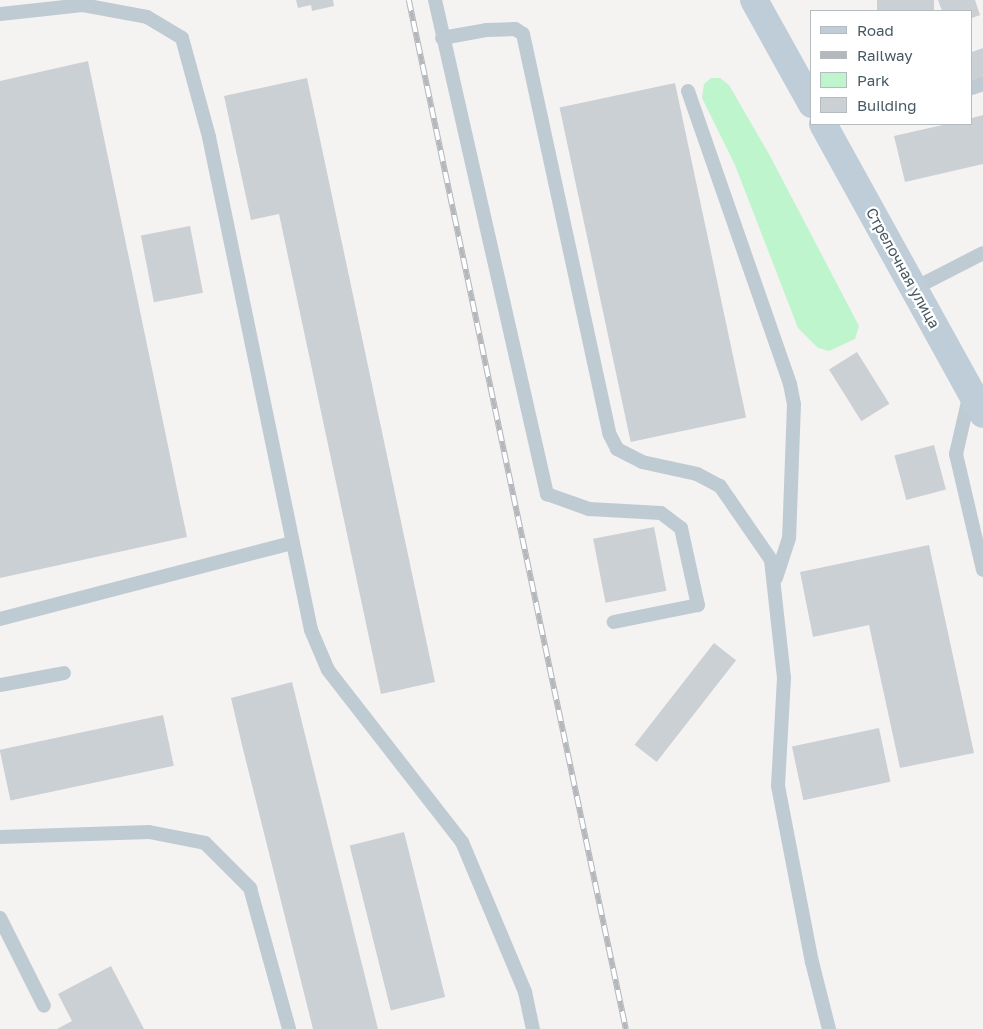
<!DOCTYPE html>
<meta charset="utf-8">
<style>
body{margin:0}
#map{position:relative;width:983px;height:1029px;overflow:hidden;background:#f5f2f2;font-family:"Golos Text",sans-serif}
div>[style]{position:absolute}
.green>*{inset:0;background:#bef5cd}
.building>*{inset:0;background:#cbd0d5;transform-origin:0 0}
.lane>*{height:14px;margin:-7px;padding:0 7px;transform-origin:7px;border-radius:7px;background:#bfcbd3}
.secondary>*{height:28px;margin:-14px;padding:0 14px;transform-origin:14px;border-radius:14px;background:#becdd7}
.rail>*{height:5.5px;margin-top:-2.75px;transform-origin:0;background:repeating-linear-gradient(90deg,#fff 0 11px,#b4b8bd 0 22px);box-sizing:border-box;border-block:1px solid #b4b8bd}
span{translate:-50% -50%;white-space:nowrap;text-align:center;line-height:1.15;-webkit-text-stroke:4.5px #fff;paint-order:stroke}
.street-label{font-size:15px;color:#475862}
.legend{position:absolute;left:810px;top:10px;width:162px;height:115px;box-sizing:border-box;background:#fff;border:1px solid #b5bcc0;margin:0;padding:6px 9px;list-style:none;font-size:15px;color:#475862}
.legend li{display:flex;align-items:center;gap:10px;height:25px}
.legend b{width:25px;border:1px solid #b5bcc0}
</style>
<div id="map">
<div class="green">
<i style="clip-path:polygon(711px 78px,720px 78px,729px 85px,769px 154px,859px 326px,855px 339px,829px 351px,818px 348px,798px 328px,735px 165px,702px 98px,704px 84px)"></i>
</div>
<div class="building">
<i style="clip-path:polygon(296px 0,333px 0,334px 6px,312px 11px,311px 5px,298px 8px)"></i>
<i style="left:877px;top:0;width:57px;height:12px"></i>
<i style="clip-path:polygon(938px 0,975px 0,980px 15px,972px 18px,972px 11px,942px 11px)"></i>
<i style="clip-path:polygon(983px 48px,983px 80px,972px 83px,972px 52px)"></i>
<i style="clip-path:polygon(88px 61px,187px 537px,0 578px,0 81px)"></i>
<i style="clip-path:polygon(307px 78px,435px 682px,381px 694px,279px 214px,251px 220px,224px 96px)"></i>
<i style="left:675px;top:83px;width:342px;height:118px;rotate:78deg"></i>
<i style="clip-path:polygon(983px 115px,983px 164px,905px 182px,894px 136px,947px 124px,972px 124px,972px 118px)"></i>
<i style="left:190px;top:226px;width:68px;height:50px;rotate:79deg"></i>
<i style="left:857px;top:352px;width:61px;height:33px;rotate:58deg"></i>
<i style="left:934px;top:445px;width:46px;height:41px;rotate:75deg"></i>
<i style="left:654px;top:527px;width:65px;height:62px;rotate:79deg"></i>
<i style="clip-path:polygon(929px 545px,974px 753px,900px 768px,869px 625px,813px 637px,800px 572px)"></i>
<i style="left:714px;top:643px;width:28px;height:129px;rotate:38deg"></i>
<i style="clip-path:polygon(292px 682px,378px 1029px,313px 1029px,242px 745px,231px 698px)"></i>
<i style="left:163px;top:715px;width:52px;height:167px;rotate:78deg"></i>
<i style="left:879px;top:728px;width:55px;height:89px;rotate:78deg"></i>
<i style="left:404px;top:832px;width:170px;height:56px;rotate:76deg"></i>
<i style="clip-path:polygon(111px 966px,144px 1029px,57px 1029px,72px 1021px,58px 994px)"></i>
</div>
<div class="lane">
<i style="left:435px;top:0;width:507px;rotate:77.23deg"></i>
<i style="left:547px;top:494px;width:45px;rotate:19.7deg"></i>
<i style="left:589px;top:509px;width:72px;rotate:3.2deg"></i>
<i style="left:661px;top:513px;width:25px;rotate:37deg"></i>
<i style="left:681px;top:528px;width:79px;rotate:77.6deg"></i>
<i style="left:698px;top:605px;width:86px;rotate:168.6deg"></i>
<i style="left:0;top:14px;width:83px;rotate:-6.2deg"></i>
<i style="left:83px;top:5px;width:65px;rotate:10.6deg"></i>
<i style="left:147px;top:17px;width:41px;rotate:31deg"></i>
<i style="left:182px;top:38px;width:103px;rotate:74.7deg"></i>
<i style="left:209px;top:137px;width:503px;rotate:78.31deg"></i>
<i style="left:311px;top:630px;width:43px;rotate:67deg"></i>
<i style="left:328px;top:670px;width:218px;rotate:52.1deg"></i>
<i style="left:462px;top:842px;width:163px;rotate:67.2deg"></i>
<i style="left:525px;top:992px;width:38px;rotate:78deg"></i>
<i style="left:442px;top:38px;width:46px;rotate:-10.1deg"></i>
<i style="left:487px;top:30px;width:28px;rotate:-2deg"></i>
<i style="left:515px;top:29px;width:9px;rotate:32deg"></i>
<i style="left:523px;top:34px;width:408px;rotate:77.8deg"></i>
<i style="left:609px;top:433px;width:18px;rotate:63deg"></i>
<i style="left:617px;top:449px;width:28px;rotate:27deg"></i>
<i style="left:642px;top:462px;width:56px;rotate:12.3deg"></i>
<i style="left:697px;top:474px;width:26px;rotate:28deg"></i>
<i style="left:720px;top:486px;width:90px;rotate:55.4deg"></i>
<i style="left:771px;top:560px;width:119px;rotate:83.7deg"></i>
<i style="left:784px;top:678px;width:108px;rotate:93.2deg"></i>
<i style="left:778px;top:786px;width:179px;rotate:79.1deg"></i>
<i style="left:812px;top:962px;width:69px;rotate:75.8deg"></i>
<i style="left:972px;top:88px;width:12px;rotate:-20deg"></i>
<i style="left:688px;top:91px;width:310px;rotate:70.8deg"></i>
<i style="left:790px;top:384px;width:20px;rotate:79deg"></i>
<i style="left:794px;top:404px;width:134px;rotate:92.1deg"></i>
<i style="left:789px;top:538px;width:42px;rotate:108deg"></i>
<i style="left:915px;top:288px;width:76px;rotate:-27.2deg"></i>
<i style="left:970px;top:393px;width:63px;rotate:102.9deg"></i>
<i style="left:956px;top:454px;width:119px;rotate:76.9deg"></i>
<i style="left:0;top:619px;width:302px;rotate:-14.6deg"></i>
<i style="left:0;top:685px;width:65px;rotate:-10.6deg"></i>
<i style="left:0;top:837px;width:149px;rotate:-1.9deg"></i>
<i style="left:149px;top:832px;width:57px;rotate:11.1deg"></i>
<i style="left:205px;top:843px;width:64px;rotate:45deg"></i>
<i style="left:250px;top:888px;width:146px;rotate:74.5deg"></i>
<i style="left:0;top:918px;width:98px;rotate:63.4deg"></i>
</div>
<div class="secondary">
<i style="left:754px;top:0;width:119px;rotate:60.9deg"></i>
<i style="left:823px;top:124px;width:331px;rotate:61.1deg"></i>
</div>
<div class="rail">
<i style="left:409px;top:0;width:1052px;rotate:78.09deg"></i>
</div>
<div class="street-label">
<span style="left:903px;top:268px;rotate:61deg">Стрелочная улица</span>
</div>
<ul class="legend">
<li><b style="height:6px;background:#becdd7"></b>Road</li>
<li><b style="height:6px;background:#b4b8bd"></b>Railway</li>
<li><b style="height:14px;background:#bef5cd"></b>Park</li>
<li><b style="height:14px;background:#cbd0d5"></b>Building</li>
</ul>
</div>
